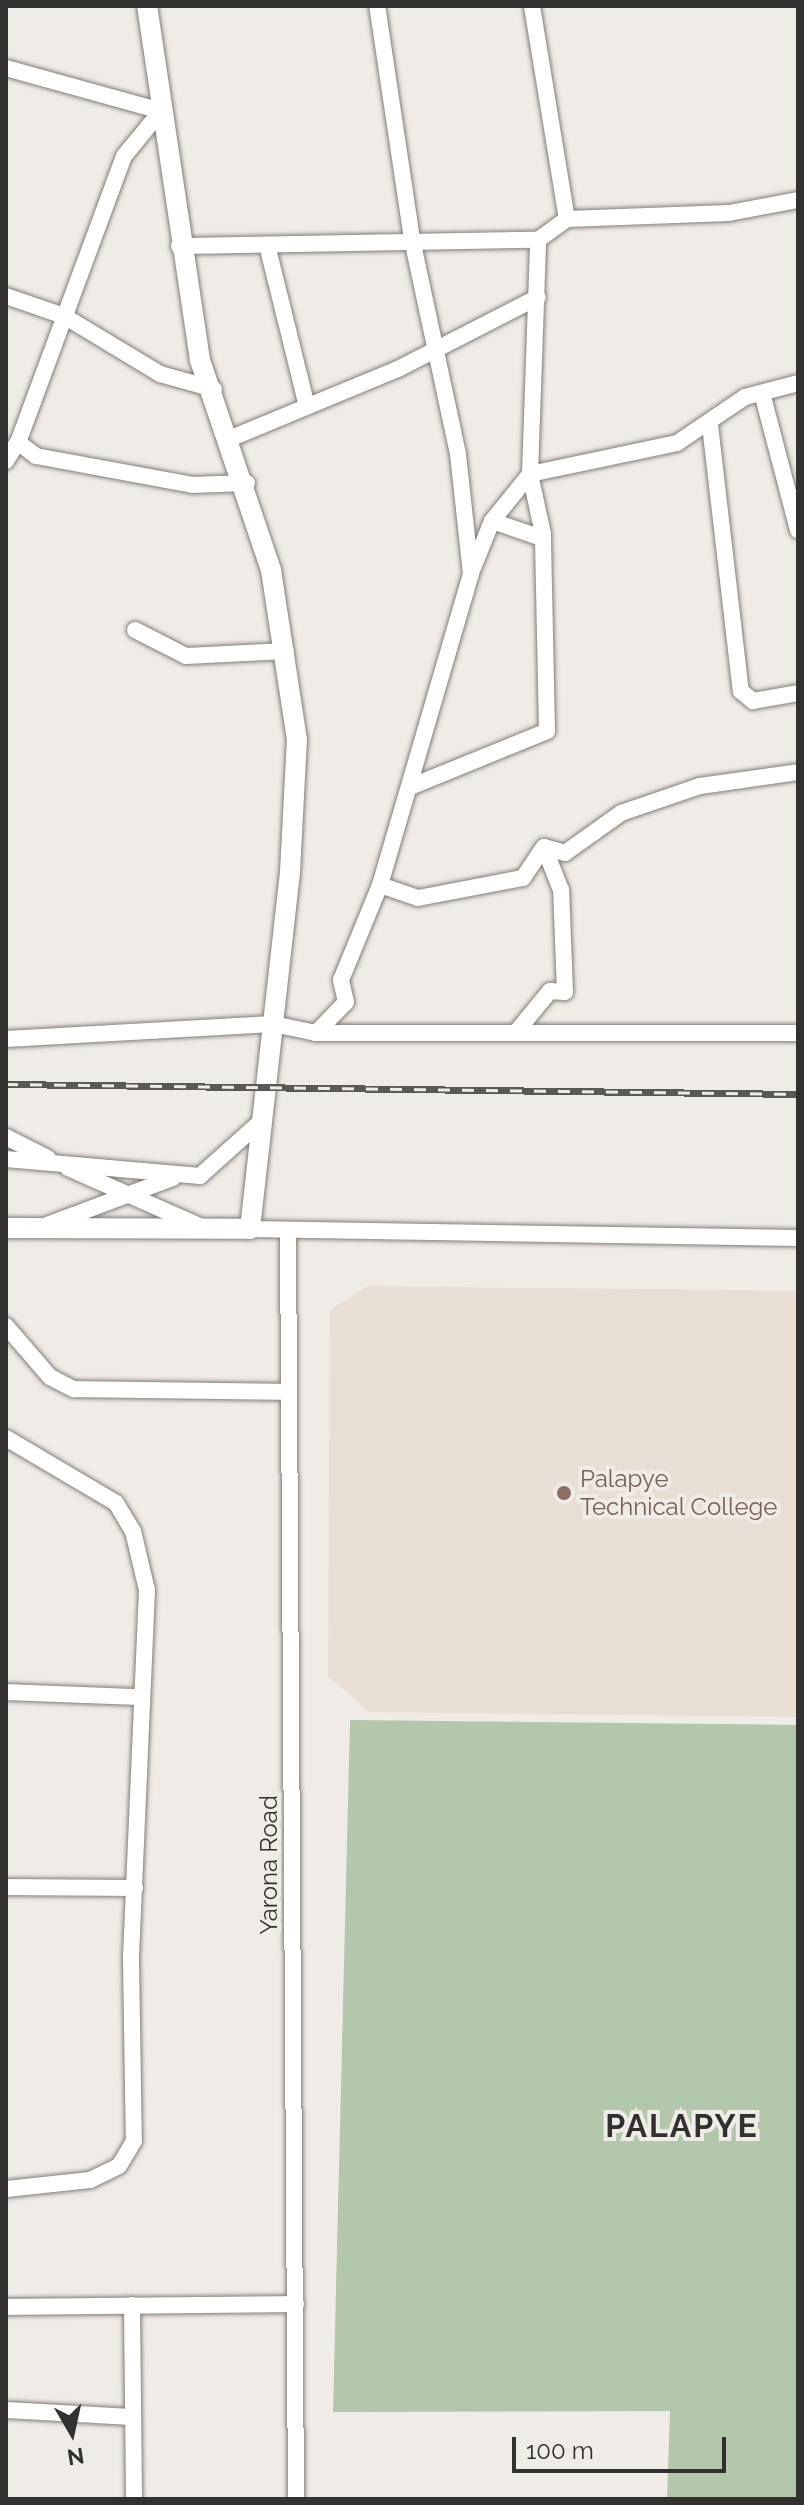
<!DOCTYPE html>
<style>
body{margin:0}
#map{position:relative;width:804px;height:2505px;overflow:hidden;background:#efebe6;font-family:Raleway,sans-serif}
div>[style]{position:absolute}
.built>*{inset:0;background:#e8ded3}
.green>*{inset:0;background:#b2c7ab}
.roads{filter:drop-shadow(0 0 2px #817d79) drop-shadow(0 0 2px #817d79)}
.minor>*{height:16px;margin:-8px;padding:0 8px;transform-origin:8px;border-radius:8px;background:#fff}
.tertiary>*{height:20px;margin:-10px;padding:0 10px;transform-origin:10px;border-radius:10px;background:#fff}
.rail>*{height:7px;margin-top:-3.5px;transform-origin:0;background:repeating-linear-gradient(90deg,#efebe6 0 12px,#5a5855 0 24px);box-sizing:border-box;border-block:2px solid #5a5855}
.dots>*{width:22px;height:22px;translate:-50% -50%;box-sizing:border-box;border:4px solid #efebe6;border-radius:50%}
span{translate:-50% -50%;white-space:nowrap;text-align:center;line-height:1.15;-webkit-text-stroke:8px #efebe6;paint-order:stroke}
.education-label{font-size:24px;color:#785e54}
.left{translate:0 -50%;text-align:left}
.street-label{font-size:24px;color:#33312f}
.district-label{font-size:32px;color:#33312f;font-weight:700;letter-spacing:2px}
.frame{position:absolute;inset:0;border:8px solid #33312f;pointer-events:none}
.north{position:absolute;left:32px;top:2393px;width:80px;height:80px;-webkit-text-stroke:6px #efebe6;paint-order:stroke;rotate:171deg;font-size:22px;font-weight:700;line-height:32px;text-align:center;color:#33312f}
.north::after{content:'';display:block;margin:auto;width:28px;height:36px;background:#33312f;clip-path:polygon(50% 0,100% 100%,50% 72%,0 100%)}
.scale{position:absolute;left:512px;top:2437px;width:214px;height:36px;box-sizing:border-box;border:4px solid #33312f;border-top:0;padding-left:10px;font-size:24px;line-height:28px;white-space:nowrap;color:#33312f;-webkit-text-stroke:6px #efebe6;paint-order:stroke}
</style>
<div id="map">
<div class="built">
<i style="clip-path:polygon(368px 1286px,798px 1291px,798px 1717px,369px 1712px,328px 1676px,330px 1310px)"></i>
</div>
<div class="green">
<i style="clip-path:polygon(350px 1720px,798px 1725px,798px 2499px,667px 2499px,670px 2411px,333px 2412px)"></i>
</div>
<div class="roads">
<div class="minor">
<i style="left:532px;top:6px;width:216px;rotate:80.7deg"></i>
<i style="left:567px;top:219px;width:162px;rotate:-2.1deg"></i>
<i style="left:729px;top:213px;width:70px;rotate:-10.7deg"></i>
<i style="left:6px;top:68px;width:161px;rotate:15.5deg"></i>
<i style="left:161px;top:111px;width:58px;rotate:129.4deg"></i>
<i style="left:124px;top:156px;width:305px;rotate:110.3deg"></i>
<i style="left:18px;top:442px;width:23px;rotate:38deg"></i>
<i style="left:36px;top:456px;width:159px;rotate:10.5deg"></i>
<i style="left:192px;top:485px;width:55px;rotate:-2.1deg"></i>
<i style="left:179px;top:246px;width:359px;rotate:-1deg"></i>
<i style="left:268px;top:249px;width:158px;rotate:76.1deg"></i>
<i style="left:6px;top:296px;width:61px;rotate:19deg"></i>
<i style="left:64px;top:316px;width:112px;rotate:31.1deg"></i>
<i style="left:160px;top:374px;width:56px;rotate:15.5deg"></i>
<i style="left:762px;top:393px;width:142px;rotate:75.3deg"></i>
<i style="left:710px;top:425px;width:268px;rotate:83.4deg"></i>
<i style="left:741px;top:691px;width:16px;rotate:40deg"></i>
<i style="left:753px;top:701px;width:46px;rotate:-10.1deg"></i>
<i style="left:229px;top:439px;width:183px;rotate:-22.5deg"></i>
<i style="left:398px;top:369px;width:157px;rotate:-27.2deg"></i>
<i style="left:6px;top:461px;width:22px;rotate:-58deg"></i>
<i style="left:492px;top:521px;width:53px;rotate:18.8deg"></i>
<i style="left:471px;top:573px;width:56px;rotate:-68deg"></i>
<i style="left:492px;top:521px;width:60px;rotate:-51deg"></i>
<i style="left:530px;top:474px;width:234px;rotate:-88deg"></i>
<i style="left:538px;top:240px;width:36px;rotate:-36deg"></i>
<i style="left:135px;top:630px;width:57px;rotate:27deg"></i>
<i style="left:186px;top:656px;width:100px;rotate:-2.9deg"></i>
<i style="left:410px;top:787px;width:148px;rotate:-22.2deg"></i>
<i style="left:547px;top:731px;width:197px;rotate:-91.2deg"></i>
<i style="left:543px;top:534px;width:61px;rotate:-102.2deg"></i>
<i style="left:530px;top:474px;width:150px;rotate:-11.9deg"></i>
<i style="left:677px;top:443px;width:82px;rotate:-34.1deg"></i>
<i style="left:745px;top:397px;width:55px;rotate:-14.8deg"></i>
<i style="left:380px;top:885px;width:40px;rotate:18.9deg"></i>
<i style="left:418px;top:898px;width:107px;rotate:-10.8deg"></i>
<i style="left:523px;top:878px;width:37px;rotate:-56deg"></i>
<i style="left:544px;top:847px;width:22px;rotate:16deg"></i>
<i style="left:565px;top:853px;width:69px;rotate:-35.5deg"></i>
<i style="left:621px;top:813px;width:83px;rotate:-18.9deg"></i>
<i style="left:700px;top:786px;width:99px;rotate:-8.1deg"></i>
<i style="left:517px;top:1031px;width:52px;rotate:-50.5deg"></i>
<i style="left:550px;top:991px;width:15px;rotate:4deg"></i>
<i style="left:565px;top:992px;width:102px;rotate:-92.2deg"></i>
<i style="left:561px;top:890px;width:46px;rotate:-111.6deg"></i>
<i style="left:316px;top:1033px;width:43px;rotate:-45.9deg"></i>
<i style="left:346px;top:1002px;width:23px;rotate:-103deg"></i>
<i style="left:341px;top:980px;width:103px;rotate:-67.7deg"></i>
<i style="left:380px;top:885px;width:324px;rotate:-73.7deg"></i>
<i style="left:471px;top:574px;width:121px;rotate:-96.2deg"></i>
<i style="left:458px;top:454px;width:220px;rotate:-102.1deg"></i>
<i style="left:412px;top:239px;width:236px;rotate:-98.5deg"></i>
<i style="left:6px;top:1039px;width:267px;rotate:-3.2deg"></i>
<i style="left:273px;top:1024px;width:44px;rotate:11.8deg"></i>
<i style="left:316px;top:1033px;width:482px"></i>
<i style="left:6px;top:1137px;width:47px;rotate:26.6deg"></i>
<i style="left:6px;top:1159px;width:195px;rotate:5deg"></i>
<i style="left:200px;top:1176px;width:78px;rotate:-41.9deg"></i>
<i style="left:68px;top:1168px;width:149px;rotate:23.8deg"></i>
<i style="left:47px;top:1225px;width:134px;rotate:-20.5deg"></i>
<i style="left:250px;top:1229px;width:548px;rotate:0.94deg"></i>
<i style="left:288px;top:1232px;width:1267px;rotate:89.64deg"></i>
<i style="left:6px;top:1326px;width:67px;rotate:49.2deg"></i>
<i style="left:50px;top:1377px;width:27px;rotate:27deg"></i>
<i style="left:74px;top:1389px;width:215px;rotate:0.8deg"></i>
<i style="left:6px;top:1438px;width:128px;rotate:30.6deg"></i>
<i style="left:116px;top:1503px;width:33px;rotate:59deg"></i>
<i style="left:133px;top:1531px;width:61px;rotate:76.7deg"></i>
<i style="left:147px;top:1590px;width:370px;rotate:92.5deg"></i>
<i style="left:131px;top:1960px;width:181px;rotate:89.1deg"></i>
<i style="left:134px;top:2141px;width:29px;rotate:121deg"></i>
<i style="left:119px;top:2166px;width:32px;rotate:154deg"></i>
<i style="left:90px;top:2180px;width:84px;rotate:173.9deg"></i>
<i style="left:6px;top:1692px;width:132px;rotate:2.2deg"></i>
<i style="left:6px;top:1887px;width:129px;rotate:0.4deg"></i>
<i style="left:132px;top:2305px;width:194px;rotate:89.4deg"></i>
<i style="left:6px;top:2307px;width:290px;rotate:-0.6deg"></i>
<i style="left:6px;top:2410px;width:126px;rotate:3.2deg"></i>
</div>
<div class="tertiary">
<i style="left:6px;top:1228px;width:244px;rotate:0.2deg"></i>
<i style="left:250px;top:1229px;width:359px;rotate:-83.6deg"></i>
<i style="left:290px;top:872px;width:132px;rotate:-87deg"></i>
<i style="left:297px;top:740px;width:172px;rotate:-98.7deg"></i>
<i style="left:271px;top:570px;width:222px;rotate:-108.7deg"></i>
<i style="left:200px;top:360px;width:358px;rotate:-98.5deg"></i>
</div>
</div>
<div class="rail">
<i style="left:6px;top:1084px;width:792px;rotate:0.72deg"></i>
</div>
<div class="dots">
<i style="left:564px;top:1493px;background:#8d6e63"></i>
</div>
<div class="education-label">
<span class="left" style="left:580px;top:1493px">Palapye<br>Technical College</span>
</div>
<div class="street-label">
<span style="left:269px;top:1865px;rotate:-90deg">Yarona Road</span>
</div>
<div class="district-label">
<span style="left:682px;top:2126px">PALAPYE</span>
</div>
<div class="frame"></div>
<div class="north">N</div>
<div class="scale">100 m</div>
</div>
